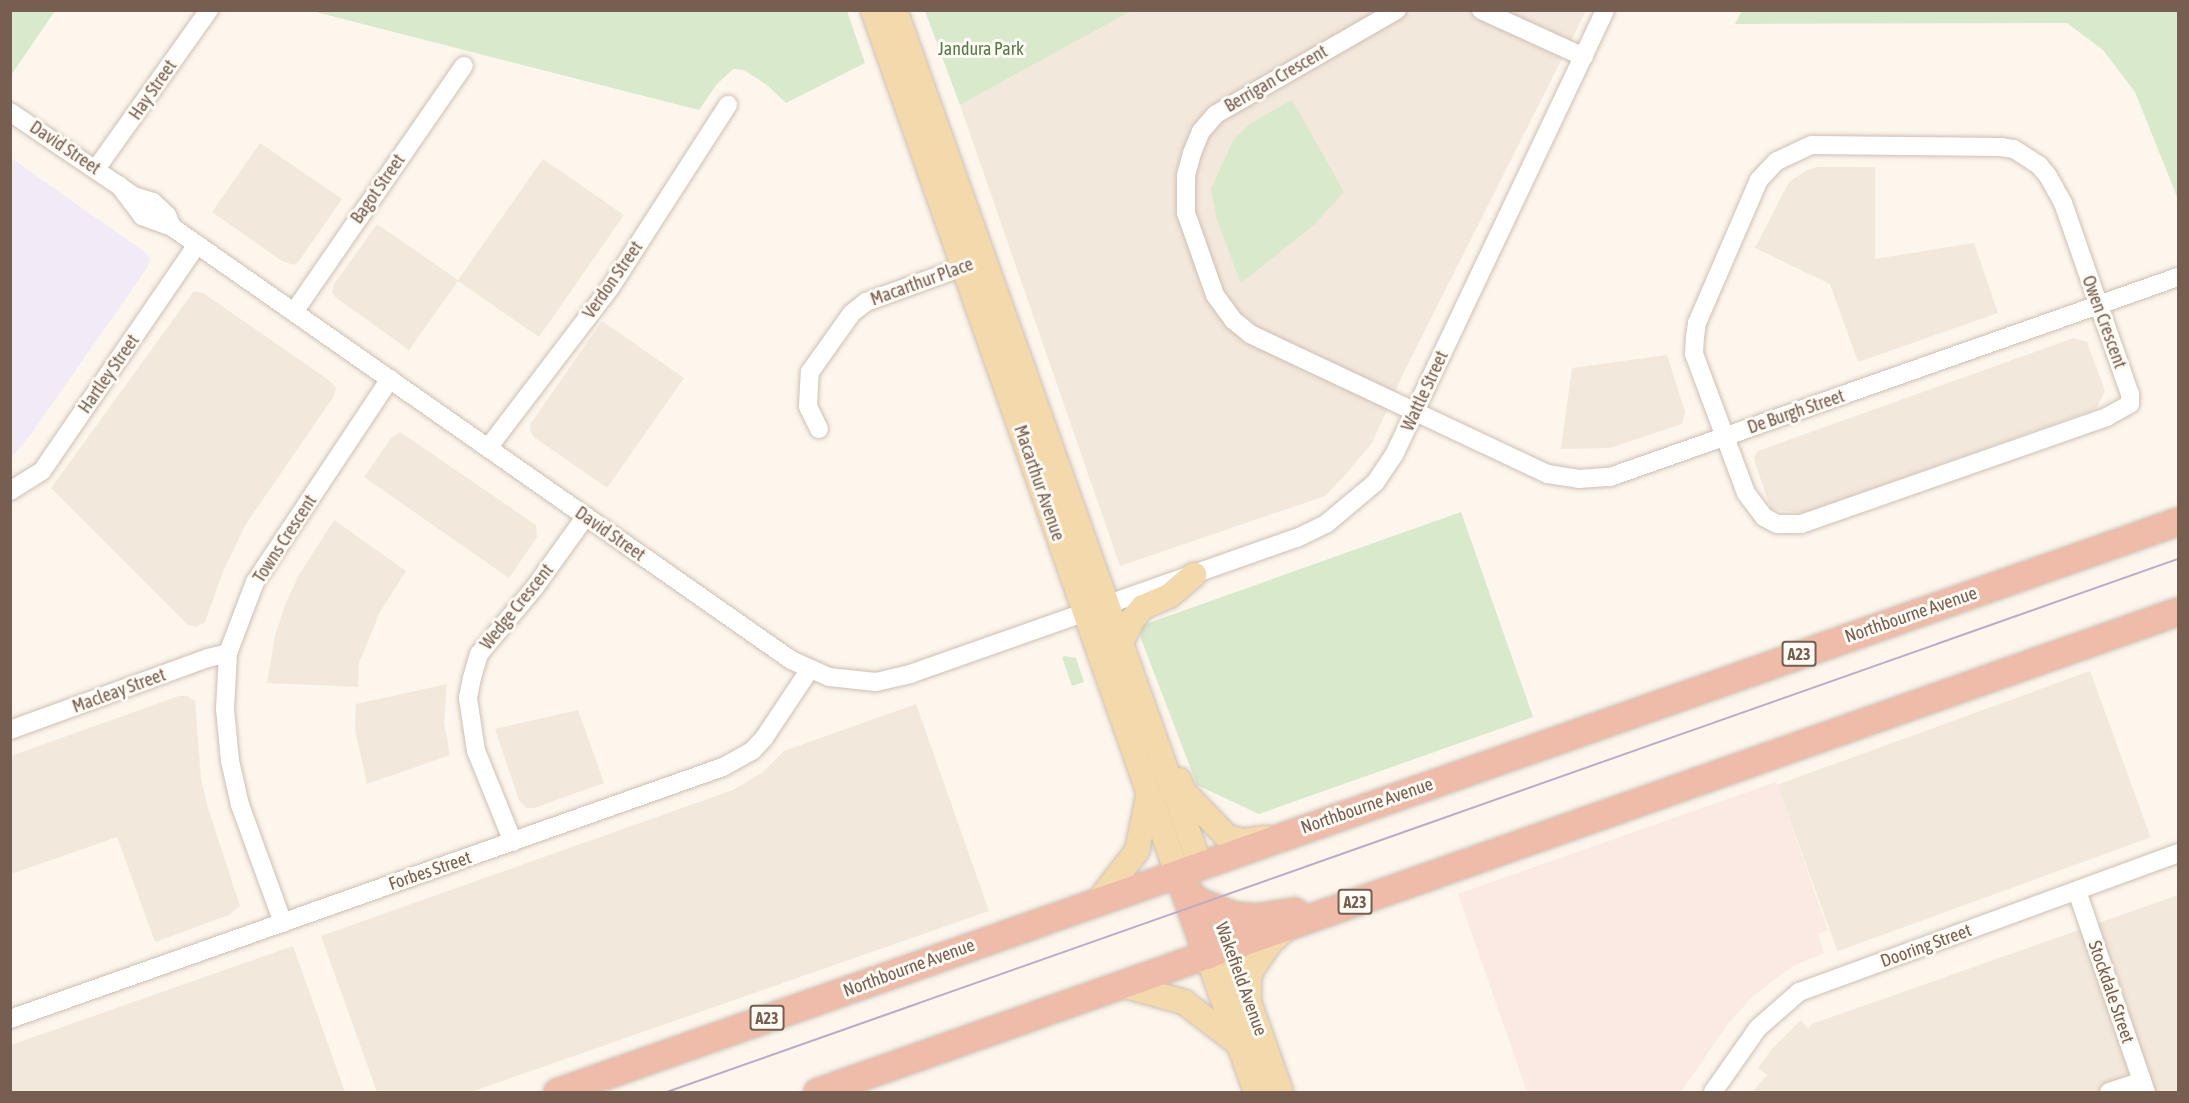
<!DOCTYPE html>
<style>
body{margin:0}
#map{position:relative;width:2189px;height:1103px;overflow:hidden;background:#fcf6ed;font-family:"Asap Condensed",sans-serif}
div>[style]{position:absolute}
.residential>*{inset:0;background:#f3e8dc;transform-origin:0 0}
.commercial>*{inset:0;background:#faeae3}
.education>*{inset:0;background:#f3eaf8}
.green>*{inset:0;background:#d8e9cc}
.stream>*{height:4.5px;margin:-2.25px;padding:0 2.25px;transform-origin:2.25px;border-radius:2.25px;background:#c3e0e4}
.roads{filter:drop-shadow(0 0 2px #cebfb3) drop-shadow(0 0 2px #cebfb3)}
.minor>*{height:18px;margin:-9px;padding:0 9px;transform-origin:9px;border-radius:9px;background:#fff}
.major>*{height:24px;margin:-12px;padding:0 12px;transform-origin:12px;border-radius:12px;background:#f4d9ac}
.highway>*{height:27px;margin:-13.5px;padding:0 13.5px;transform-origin:13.5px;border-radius:13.5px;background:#f0bcaa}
.tram>*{height:1.5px;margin:-0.75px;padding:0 0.75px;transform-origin:0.75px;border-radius:0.75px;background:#baabc6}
span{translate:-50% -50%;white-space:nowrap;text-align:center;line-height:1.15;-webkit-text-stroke:6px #fefaf4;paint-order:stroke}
.shield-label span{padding:2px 4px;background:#fefaf4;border:2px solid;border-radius:4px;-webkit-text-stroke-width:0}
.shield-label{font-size:16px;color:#765e51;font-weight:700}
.park-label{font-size:18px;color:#587a4a}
.street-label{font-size:18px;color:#765e51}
.frame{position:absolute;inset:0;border:12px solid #765e51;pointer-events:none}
</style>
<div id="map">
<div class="residential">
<i style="clip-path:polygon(1131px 11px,1586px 11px,1405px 370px,1372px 443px,1346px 474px,1325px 496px,1120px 566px,960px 105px)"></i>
<i style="clip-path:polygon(260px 143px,342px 199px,299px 261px,294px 265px,282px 261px,212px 212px)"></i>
<i style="clip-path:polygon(543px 159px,624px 215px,539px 337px,458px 281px,409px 350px,335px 297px,332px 292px,334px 284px,377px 224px,458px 280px)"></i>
<i style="clip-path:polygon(1818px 167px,1875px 167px,1875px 259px,1974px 243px,1998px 313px,1858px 362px,1830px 284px,1755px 248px,1789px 182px,1807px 170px)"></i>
<i style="clip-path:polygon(194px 291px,203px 293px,330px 381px,336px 388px,334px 396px,246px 524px,224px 569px,205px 622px,196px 627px,187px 624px,51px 488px)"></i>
<i style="clip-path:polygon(602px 321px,684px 378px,607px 488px,534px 437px,530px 431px,531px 423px)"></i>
<i style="clip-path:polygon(2074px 338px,2087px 342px,2105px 391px,2096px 409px,1803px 513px,1771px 509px,1755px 463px,1754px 458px,1758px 451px)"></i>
<i style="clip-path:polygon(1667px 355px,1685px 412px,1682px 424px,1610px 448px,1561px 449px,1572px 368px)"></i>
<i style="clip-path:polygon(400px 432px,536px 525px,537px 537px,509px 578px,364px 477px,391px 438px)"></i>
<i style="clip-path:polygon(334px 520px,406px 571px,380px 612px,359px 663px,358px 687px,267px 683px,275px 636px,285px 605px,299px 575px)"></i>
<i style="left:2090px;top:671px;width:177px;height:333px;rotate:70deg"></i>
<i style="clip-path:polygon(447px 684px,444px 723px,450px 755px,367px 784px,355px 729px,356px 704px)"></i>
<i style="clip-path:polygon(179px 696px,187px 696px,195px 701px,201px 779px,208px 808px,240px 906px,229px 915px,155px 942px,117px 837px,11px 874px,11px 756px)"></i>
<i style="clip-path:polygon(916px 704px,989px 911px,471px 1092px,377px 1092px,321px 936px,733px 790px,762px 773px,784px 751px)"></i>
<i style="clip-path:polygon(578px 710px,604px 783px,534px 808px,526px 808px,519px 800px,495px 729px)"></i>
<i style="clip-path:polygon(2178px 895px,2178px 1092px,1752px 1092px,1767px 1075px,1758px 1068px,1772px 1049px,1801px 1020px,1808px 1029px,1812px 1024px)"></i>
<i style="clip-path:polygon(293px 946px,345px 1092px,11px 1092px,11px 1045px)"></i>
</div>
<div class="commercial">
<i style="clip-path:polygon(1776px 782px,1828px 930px,1818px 934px,1824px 953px,1791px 967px,1753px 996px,1727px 1025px,1681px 1092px,1527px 1092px,1458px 894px)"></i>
</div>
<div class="education">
<i style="clip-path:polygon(11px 158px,146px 253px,150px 259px,147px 268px,29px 437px,11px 458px)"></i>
</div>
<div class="green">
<i style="clip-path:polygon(11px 10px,55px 11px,11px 75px,10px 11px)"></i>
<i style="clip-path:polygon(1742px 10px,2178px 11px,2178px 199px,2135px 92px,2103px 50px,2067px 23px,1735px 24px)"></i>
<i style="clip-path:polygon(312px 11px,847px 11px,865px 63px,786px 103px,767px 85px,744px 70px,733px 69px,716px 85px,699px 110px)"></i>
<i style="clip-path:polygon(925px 11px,925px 10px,1131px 11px,960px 105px)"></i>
<i style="clip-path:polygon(1292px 100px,1344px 192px,1314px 225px,1241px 283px,1217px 220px,1211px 188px,1234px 139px,1251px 123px)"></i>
<i style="clip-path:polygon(1461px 512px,1533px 717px,1259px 814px,1197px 785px,1140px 636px,1143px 625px)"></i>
<i style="clip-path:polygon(1065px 656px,1076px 658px,1084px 682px,1072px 686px,1062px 657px)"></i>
</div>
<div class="stream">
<i style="left:923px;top:10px;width:2px"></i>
</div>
<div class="roads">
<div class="minor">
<i style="left:1397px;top:10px;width:209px;rotate:150.1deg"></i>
<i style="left:1216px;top:114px;width:23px;rotate:131deg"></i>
<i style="left:1201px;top:131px;width:24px;rotate:112deg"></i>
<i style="left:1192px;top:153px;width:24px;rotate:105deg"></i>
<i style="left:1186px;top:176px;width:37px;rotate:90deg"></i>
<i style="left:1186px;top:213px;width:87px;rotate:70.5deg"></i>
<i style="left:1215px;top:295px;width:31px;rotate:54deg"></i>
<i style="left:1233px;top:320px;width:22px;rotate:39deg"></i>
<i style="left:1250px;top:334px;width:329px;rotate:25.2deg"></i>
<i style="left:1548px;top:474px;width:31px;rotate:9deg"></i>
<i style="left:1579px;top:479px;width:31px;rotate:-4deg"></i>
<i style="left:1610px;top:477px;width:602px;rotate:-19.4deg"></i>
<i style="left:1481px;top:10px;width:113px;rotate:24.5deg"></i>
<i style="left:10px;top:112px;width:150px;rotate:34.1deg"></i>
<i style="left:134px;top:196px;width:20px;rotate:18deg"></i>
<i style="left:153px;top:202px;width:19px;rotate:43deg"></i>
<i style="left:167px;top:215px;width:13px;rotate:67deg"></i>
<i style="left:1812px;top:145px;width:189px;rotate:0.6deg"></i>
<i style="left:2001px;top:147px;width:13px;rotate:9deg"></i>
<i style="left:2014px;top:149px;width:30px;rotate:33deg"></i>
<i style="left:2039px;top:165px;width:14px;rotate:51deg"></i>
<i style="left:2048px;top:176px;width:31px;rotate:61deg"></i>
<i style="left:2063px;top:203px;width:202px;rotate:70.7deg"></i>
<i style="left:2130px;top:394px;width:10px;rotate:90deg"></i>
<i style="left:2130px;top:404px;width:26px;rotate:151deg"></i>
<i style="left:2107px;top:417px;width:324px;rotate:160.7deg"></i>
<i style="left:1801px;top:524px;width:24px;rotate:180deg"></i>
<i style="left:1777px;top:524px;width:15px;rotate:-152deg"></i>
<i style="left:1764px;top:517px;width:30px;rotate:-127deg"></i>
<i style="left:1746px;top:493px;width:148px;rotate:-110.5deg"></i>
<i style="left:1694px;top:354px;width:17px;rotate:-87deg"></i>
<i style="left:1695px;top:337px;width:14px;rotate:-82deg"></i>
<i style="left:1697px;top:323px;width:156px;rotate:-66.6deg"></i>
<i style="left:1759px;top:180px;width:26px;rotate:-47deg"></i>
<i style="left:1777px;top:161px;width:38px;rotate:-25deg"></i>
<i style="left:96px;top:169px;width:195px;rotate:-54.6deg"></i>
<i style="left:119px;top:185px;width:39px;rotate:53deg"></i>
<i style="left:142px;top:216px;width:32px;rotate:20deg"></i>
<i style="left:172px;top:227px;width:755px;rotate:34.97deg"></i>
<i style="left:791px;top:660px;width:42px;rotate:24.1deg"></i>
<i style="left:829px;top:677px;width:47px;rotate:6.1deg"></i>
<i style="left:876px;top:682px;width:35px;rotate:-13deg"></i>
<i style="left:910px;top:674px;width:410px;rotate:-19.4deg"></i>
<i style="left:1297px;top:538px;width:32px;rotate:-26deg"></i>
<i style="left:1326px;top:524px;width:64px;rotate:-39.9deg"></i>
<i style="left:1375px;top:483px;width:34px;rotate:-56deg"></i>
<i style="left:1394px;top:455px;width:492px;rotate:-64.6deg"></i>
<i style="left:294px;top:312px;width:299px;rotate:-55.4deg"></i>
<i style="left:819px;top:429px;width:25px;rotate:-116deg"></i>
<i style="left:808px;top:406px;width:34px;rotate:-87deg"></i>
<i style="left:810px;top:372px;width:72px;rotate:-54.6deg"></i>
<i style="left:852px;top:313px;width:18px;rotate:-38deg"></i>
<i style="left:866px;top:302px;width:115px;rotate:-19.9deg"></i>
<i style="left:488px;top:448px;width:201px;rotate:-52.7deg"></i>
<i style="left:610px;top:288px;width:218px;rotate:-57.2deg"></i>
<i style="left:10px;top:491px;width:38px;rotate:-32deg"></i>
<i style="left:42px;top:471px;width:274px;rotate:-55.6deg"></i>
<i style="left:10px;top:730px;width:211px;rotate:-20deg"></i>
<i style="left:208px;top:658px;width:21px;rotate:-14deg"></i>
<i style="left:513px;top:842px;width:98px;rotate:-112.1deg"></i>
<i style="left:476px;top:751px;width:54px;rotate:-98.6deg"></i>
<i style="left:468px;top:698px;width:20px;rotate:-79deg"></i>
<i style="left:472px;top:678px;width:25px;rotate:-74deg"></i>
<i style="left:479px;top:654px;width:87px;rotate:-50.1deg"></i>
<i style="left:535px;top:587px;width:87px;rotate:-54.3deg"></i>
<i style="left:2077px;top:891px;width:213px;rotate:71.1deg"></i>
<i style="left:283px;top:923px;width:126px;rotate:-110deg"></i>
<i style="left:240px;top:805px;width:45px;rotate:-102.8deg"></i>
<i style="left:230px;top:761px;width:52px;rotate:-95.5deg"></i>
<i style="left:225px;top:709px;width:56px;rotate:-86.9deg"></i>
<i style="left:228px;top:653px;width:76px;rotate:-69.2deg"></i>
<i style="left:255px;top:582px;width:244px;rotate:-56.4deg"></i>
<i style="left:10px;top:1019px;width:756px;rotate:-19.47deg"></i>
<i style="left:723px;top:767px;width:33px;rotate:-29deg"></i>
<i style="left:752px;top:751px;width:18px;rotate:-47deg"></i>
<i style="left:764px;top:738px;width:83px;rotate:-56.3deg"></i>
<i style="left:1713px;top:1092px;width:78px;rotate:-54.9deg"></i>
<i style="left:1758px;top:1028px;width:55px;rotate:-41.3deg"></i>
<i style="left:1799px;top:992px;width:404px;rotate:-20.1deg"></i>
<i style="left:2109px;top:1092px;width:35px;rotate:-18deg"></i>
</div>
<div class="major">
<i style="left:873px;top:10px;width:915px;rotate:70.59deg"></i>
<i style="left:895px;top:10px;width:908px;rotate:70.37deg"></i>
<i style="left:1121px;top:642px;width:25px;rotate:-63deg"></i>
<i style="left:1132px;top:620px;width:17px;rotate:-50deg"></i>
<i style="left:1143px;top:607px;width:28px;rotate:-23deg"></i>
<i style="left:1169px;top:596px;width:33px;rotate:-40deg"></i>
<i style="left:1179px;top:780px;width:13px;rotate:67deg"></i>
<i style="left:1184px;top:792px;width:62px;rotate:46.3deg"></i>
<i style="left:1227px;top:837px;width:17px;rotate:13deg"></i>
<i style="left:1244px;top:841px;width:22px;rotate:-8deg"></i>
<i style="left:1099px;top:900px;width:62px;rotate:-52.2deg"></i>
<i style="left:1137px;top:851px;width:55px;rotate:-78.5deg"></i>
<i style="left:1229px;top:946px;width:155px;rotate:70.4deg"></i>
<i style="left:1207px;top:955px;width:145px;rotate:70.3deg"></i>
<i style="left:1121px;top:985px;width:65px;rotate:15.1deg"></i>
<i style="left:1184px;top:1002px;width:69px;rotate:37.4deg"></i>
<i style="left:1249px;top:996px;width:20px;rotate:-90deg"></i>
<i style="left:1249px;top:976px;width:11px;rotate:-63deg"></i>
<i style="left:1254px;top:966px;width:28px;rotate:-55deg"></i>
<i style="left:1270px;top:943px;width:26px;rotate:-43deg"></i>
</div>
<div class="highway">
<i style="left:1182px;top:885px;width:74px;rotate:70.3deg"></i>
<i style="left:1182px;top:886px;width:22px;rotate:43deg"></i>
<i style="left:1198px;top:901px;width:37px;rotate:22deg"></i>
<i style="left:1232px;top:915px;width:25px;rotate:5deg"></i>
<i style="left:1257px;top:917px;width:38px;rotate:-9deg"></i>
<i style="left:557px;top:1092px;width:1719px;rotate:-19.4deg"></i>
<i style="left:817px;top:1092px;width:1443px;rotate:-19.46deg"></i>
</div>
</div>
<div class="tram">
<i style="left:667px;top:1092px;width:1602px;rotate:-19.43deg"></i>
</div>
<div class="shield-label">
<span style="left:1799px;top:654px">A23</span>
<span style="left:1355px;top:902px">A23</span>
<span style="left:767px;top:1018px">A23</span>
</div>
<div class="park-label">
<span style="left:981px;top:49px">Jandura Park</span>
</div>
<div class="street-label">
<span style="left:1276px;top:79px;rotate:-30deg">Berrigan Crescent</span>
<span style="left:153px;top:90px;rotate:-55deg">Hay Street</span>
<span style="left:65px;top:148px;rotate:34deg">David Street</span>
<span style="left:378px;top:189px;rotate:-55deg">Bagot Street</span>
<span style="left:613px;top:280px;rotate:-55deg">Verdon Street</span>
<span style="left:922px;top:282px;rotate:-20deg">Macarthur Place</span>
<span style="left:2104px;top:322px;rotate:70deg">Owen Crescent</span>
<span style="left:109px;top:374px;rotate:-55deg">Hartley Street</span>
<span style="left:1425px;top:391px;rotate:-65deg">Wattle Street</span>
<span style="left:1796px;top:412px;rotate:-19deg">De Burgh Street</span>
<span style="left:1039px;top:483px;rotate:71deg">Macarthur Avenue</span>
<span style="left:610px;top:534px;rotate:35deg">David Street</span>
<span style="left:285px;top:539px;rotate:-57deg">Towns Crescent</span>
<span style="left:517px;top:607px;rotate:-51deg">Wedge Crescent</span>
<span style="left:1911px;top:615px;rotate:-19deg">Northbourne Avenue</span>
<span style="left:119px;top:691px;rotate:-20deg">Macleay Street</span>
<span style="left:1367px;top:806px;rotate:-19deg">Northbourne Avenue</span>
<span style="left:430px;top:871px;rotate:-19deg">Forbes Street</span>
<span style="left:1926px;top:946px;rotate:-20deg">Dooring Street</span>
<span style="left:909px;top:968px;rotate:-20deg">Northbourne Avenue</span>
<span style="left:1241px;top:979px;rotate:70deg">Wakefield Avenue</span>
<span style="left:2111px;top:992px;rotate:71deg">Stockdale Street</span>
</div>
<div class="frame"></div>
</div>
